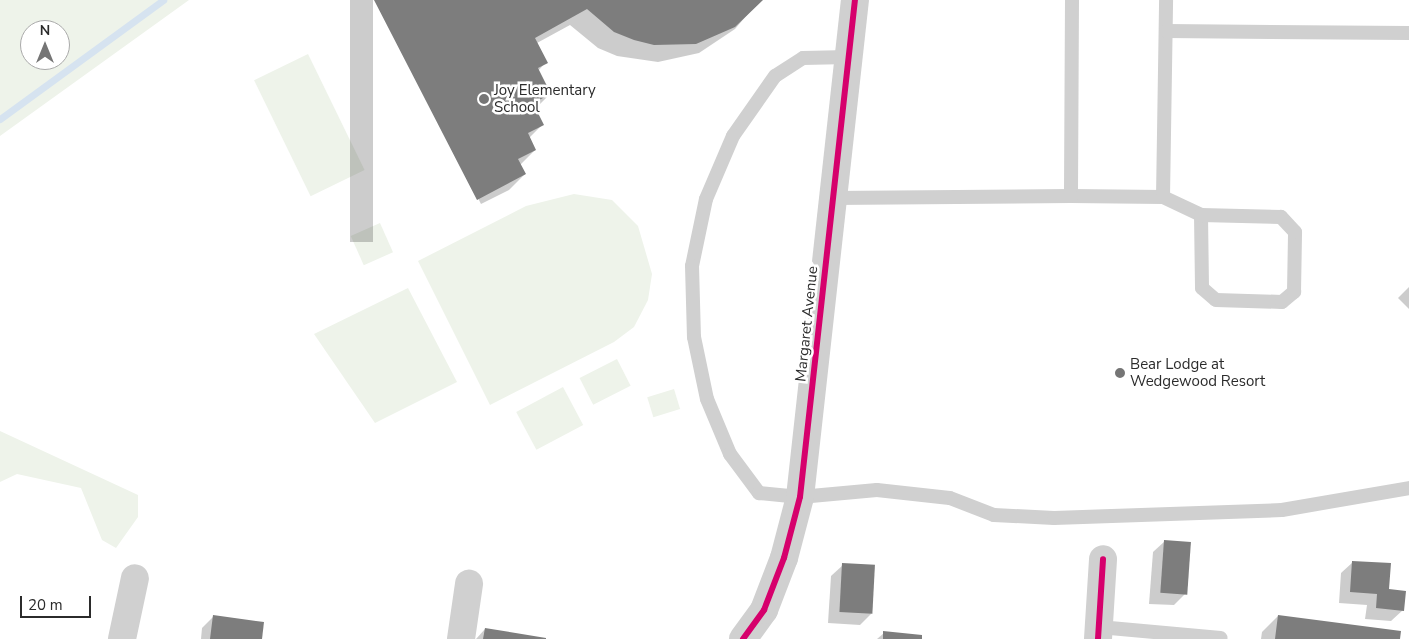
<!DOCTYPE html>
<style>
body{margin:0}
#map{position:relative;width:1409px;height:639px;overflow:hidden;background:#fff;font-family:"Nunito Sans",sans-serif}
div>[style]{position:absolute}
.green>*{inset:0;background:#eef3ea;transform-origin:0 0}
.shadow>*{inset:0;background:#0003;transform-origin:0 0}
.stream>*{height:7px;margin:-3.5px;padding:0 3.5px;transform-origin:3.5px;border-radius:3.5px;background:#d6e3f0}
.building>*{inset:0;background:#7d7d7d;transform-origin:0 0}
.service>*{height:14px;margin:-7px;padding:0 7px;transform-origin:7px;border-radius:7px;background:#d0d0d0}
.minor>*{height:28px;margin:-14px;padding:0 14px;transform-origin:14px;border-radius:14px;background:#d0d0d0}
.cycleway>*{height:6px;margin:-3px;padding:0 3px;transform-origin:3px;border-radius:3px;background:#d6006c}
.dots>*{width:14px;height:14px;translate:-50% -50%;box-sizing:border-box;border:2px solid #fff;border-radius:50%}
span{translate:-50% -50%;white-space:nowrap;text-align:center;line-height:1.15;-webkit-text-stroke:5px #fff;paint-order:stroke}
.poi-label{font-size:15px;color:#2b2b2b}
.left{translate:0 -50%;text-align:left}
.street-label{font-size:15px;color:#2b2b2b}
.north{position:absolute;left:20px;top:20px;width:50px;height:50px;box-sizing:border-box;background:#fff;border:1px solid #aaa;border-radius:50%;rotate:0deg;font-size:14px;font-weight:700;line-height:20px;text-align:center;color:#2b2b2b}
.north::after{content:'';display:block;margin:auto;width:18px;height:22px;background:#757575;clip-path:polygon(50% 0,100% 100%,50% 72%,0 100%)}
.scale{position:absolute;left:20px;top:596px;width:71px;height:22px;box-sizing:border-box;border:2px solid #2b2b2b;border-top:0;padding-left:6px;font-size:15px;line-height:18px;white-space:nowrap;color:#2b2b2b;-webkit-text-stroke:4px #fff;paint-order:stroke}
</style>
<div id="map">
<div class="green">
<i style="clip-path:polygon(evenodd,0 0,189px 0,0 136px,0 0,30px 30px,60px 30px,60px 60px,30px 60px,30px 30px)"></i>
<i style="left:308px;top:54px;width:129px;height:60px;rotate:64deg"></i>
<i style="clip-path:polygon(574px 194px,612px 200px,638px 226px,652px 274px,648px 300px,634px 327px,614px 342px,490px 405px,418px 261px,526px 206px)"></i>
<i style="left:380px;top:223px;width:32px;height:32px;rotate:66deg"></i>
<i style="clip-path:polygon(408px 288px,457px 382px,375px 423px,314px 334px)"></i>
<i style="left:617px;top:359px;width:30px;height:42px;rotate:63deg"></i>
<i style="left:563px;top:387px;width:43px;height:53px;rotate:62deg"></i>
<i style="left:674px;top:389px;width:21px;height:28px;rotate:73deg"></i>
<i style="clip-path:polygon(0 431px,138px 495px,138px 517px,116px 548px,102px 540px,81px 488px,17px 474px,0 482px)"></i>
</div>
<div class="shadow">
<i style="left:350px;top:0;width:23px;height:242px"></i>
<i style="clip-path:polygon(376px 0,760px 0,735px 29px,699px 53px,658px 62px,617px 56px,598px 48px,570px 25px,537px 43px,546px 62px,538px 71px,550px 94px,535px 109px,543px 124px,529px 138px,535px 150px,520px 165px,525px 174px,509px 190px,481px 204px)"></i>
<i style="clip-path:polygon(1409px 287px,1409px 309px,1398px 298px)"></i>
<i style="clip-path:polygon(1165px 541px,1185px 594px,1174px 605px,1149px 604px,1153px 552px)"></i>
<i style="clip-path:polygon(1353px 562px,1387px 590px,1403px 610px,1391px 621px,1365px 619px,1367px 605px,1339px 603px,1341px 573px)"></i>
<i style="clip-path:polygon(843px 565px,871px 614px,860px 625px,828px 623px,831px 576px)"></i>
<i style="clip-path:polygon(1278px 616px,1399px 639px,1261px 639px,1262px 632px)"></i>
<i style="clip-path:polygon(213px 617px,261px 639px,201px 639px,202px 628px)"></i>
<i style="clip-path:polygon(485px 629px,544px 639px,476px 639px)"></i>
<i style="clip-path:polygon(884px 633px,921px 639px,877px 639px)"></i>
</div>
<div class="stream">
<i style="left:0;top:119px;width:202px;rotate:-36.1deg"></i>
</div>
<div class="building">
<i style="clip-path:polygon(374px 0,763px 0,735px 27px,696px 44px,654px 45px,634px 40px,614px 32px,587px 9px,535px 38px,548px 63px,538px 68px,551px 94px,533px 103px,544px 125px,528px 133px,536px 150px,518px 159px,526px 174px,477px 200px)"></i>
<i style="left:1164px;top:540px;width:27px;height:53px;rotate:4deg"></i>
<i style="clip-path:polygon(1352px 561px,1391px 563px,1389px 589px,1406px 591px,1404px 611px,1376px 608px,1377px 594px,1350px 592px)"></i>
<i style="left:842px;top:563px;width:33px;height:49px;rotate:3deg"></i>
<i style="clip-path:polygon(213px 615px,264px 622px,262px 639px,210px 639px)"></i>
<i style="clip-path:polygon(1278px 615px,1401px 631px,1400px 639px,1275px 639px)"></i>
<i style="clip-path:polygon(485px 628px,546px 638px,546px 639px,483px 639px)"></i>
<i style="clip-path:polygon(883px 631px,922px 635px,922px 639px,883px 639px)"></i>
</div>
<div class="service">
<i style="left:1072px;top:0;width:196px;rotate:90.3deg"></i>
<i style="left:1071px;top:196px;width:92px;rotate:0.6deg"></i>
<i style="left:1163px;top:197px;width:197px;rotate:-89.1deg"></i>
<i style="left:1166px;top:31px;width:243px;rotate:0.5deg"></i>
<i style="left:848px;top:57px;width:45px;rotate:178.7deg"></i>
<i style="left:803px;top:58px;width:33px;rotate:147deg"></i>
<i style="left:775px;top:76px;width:73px;rotate:125deg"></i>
<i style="left:733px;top:136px;width:69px;rotate:113.2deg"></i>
<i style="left:706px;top:199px;width:68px;rotate:101.8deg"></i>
<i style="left:692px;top:266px;width:71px;rotate:88.4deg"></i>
<i style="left:694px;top:337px;width:63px;rotate:78.2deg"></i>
<i style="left:707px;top:399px;width:60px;rotate:67.3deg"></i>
<i style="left:730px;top:454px;width:49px;rotate:53.4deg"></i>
<i style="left:759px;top:493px;width:41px;rotate:5.6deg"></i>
<i style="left:800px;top:497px;width:77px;rotate:-5.2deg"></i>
<i style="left:877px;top:490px;width:73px;rotate:6.3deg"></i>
<i style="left:950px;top:498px;width:47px;rotate:21.1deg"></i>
<i style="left:994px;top:515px;width:60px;rotate:2.9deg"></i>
<i style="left:1054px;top:518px;width:228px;rotate:-2deg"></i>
<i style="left:1282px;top:510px;width:129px;rotate:-9.8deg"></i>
<i style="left:1163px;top:197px;width:42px;rotate:25.3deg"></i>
<i style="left:1201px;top:215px;width:73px;rotate:89.2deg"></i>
<i style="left:1202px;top:288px;width:18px;rotate:41deg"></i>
<i style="left:1216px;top:300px;width:66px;rotate:1.7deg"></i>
<i style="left:1282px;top:302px;width:16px;rotate:-40deg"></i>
<i style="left:1294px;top:292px;width:60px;rotate:-89deg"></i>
<i style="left:1295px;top:232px;width:21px;rotate:-133deg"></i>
<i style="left:1281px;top:217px;width:80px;rotate:-178.6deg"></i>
<i style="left:833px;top:198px;width:238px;rotate:-0.5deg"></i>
<i style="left:1099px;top:627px;width:122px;rotate:5.2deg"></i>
</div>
<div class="minor">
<i style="left:122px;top:639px;width:62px;rotate:-78deg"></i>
<i style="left:461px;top:639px;width:56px;rotate:-81.7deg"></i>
<i style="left:743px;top:639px;width:36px;rotate:-54deg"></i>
<i style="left:764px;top:610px;width:56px;rotate:-69deg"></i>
<i style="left:784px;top:558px;width:63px;rotate:-75.3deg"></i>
<i style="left:800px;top:497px;width:500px;rotate:-83.69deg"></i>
<i style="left:1098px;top:639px;width:80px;rotate:-86.4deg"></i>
</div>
<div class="cycleway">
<i style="left:743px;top:639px;width:36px;rotate:-54deg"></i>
<i style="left:764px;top:610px;width:56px;rotate:-69deg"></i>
<i style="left:784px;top:558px;width:63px;rotate:-75.3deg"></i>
<i style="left:800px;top:497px;width:500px;rotate:-83.69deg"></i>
<i style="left:1098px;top:639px;width:80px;rotate:-86.4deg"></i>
</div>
<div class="dots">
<i style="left:484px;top:99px;background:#757575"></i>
<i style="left:1120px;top:373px;background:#757575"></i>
</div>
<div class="poi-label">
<span class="left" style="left:494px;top:99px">Joy Elementary<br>School</span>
<span class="left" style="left:1130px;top:373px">Bear Lodge at<br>Wedgewood Resort</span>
</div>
<div class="street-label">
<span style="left:807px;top:324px;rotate:-84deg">Margaret Avenue</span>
</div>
<div class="north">N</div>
<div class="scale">20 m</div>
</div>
